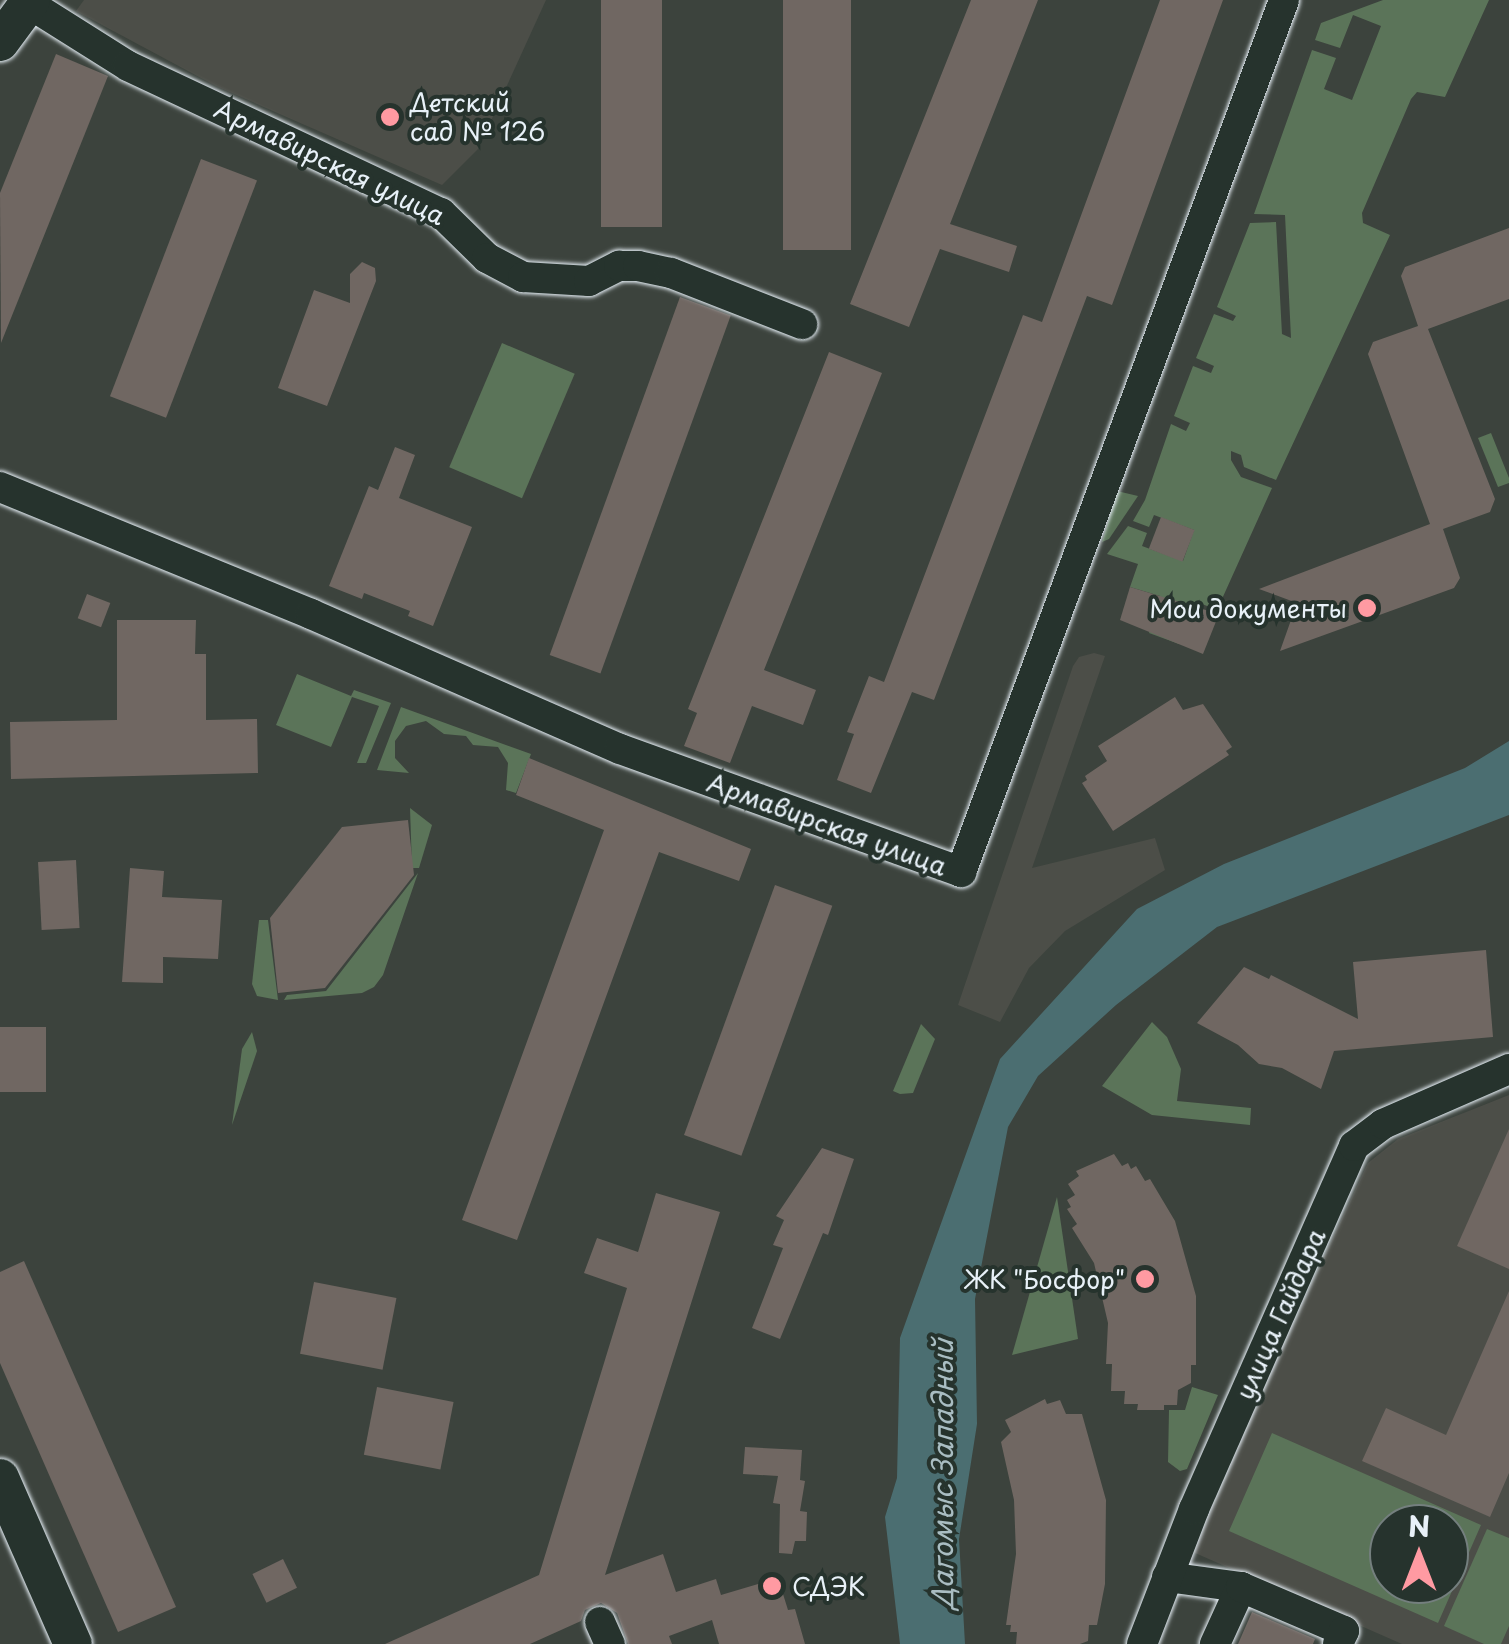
<!DOCTYPE html>
<meta charset="utf-8">
<style>
body{margin:0}
#map{position:relative;width:1509px;height:1644px;overflow:hidden;background:#3c433d;font-family:"Playpen Sans",sans-serif}
div>[style]{position:absolute}
.built>*{inset:0;background:#4c4e48}
.green>*{inset:0;background:#5b7459;transform-origin:0 0}
.water>*{inset:0;background:#4b6e71}
.building>*{inset:0;background:#706762;transform-origin:0 0}
.roads{filter:drop-shadow(0 0 2px #e8f1f8) drop-shadow(0 0 2px #e8f1f8)}
.minor>*{height:30px;margin:-15px;padding:0 15px;transform-origin:15px;border-radius:15px;background:#26332d}
.major>*{height:38px;margin:-19px;padding:0 19px;transform-origin:19px;border-radius:19px;background:#26332d}
.dots>*{width:28px;height:28px;translate:-50% -50%;box-sizing:border-box;border:5px solid #26332d;border-radius:50%}
span{translate:-50% -50%;white-space:nowrap;text-align:center;line-height:1.15;-webkit-text-stroke:8px #26332d;paint-order:stroke}
.poi-label{font-size:25px;color:#e8f1f8}
.left{translate:0 -50%;text-align:left}
.right{translate:-100% -50%;text-align:right}
.street-label{font-size:25px;color:#e8f1f8}
.water-label{font-size:28px;color:#a9bdc2;font-style:italic}
.north{position:absolute;left:1369px;top:1504px;width:100px;height:100px;box-sizing:border-box;background:#26332d;border:2px solid #747f7e;border-radius:50%;rotate:0deg;font-size:28px;font-weight:700;line-height:40px;text-align:center;color:#e8f1f8}
.north::after{content:'';display:block;margin:auto;width:35px;height:45px;background:#ff9aa2;clip-path:polygon(50% 0,100% 100%,50% 72%,0 100%)}
</style>
<div id="map">
<div class="built">
<i style="clip-path:polygon(84px 0,546px 0,478px 149px,442px 185px,216px 86px,76px 11px)"></i>
<i style="clip-path:polygon(1094px 653px,1105px 656px,1032px 868px,1155px 838px,1165px 870px,1065px 931px,1029px 968px,1000px 1022px,958px 1005px,1073px 666px,1079px 657px)"></i>
<i style="clip-path:polygon(evenodd,1509px 1095px,1509px 1644px,1402px 1644px,1186px 1549px,1368px 1163px,1398px 1139px,1509px 1095px,1389px 1524px,1449px 1524px,1449px 1584px,1389px 1584px,1389px 1524px)"></i>
</div>
<div class="green">
<i style="clip-path:polygon(1383px 0,1489px 0,1445px 97px,1417px 92px,1411px 99px,1362px 213px,1363px 223px,1390px 235px,1276px 480px,1244px 467px,1241px 455px,1231px 451px,1231px 460px,1241px 477px,1272px 488px,1217px 610px,1197px 602px,1179px 644px,1149px 633px,1160px 596px,1130px 587px,1138px 564px,1107px 554px,1128px 526px,1147px 533px,1142px 546px,1183px 561px,1194px 530px,1154px 515px,1149px 527px,1133px 521px,1145px 500px,1171px 424px,1186px 431px,1190px 423px,1174px 416px,1193px 366px,1211px 373px,1214px 366px,1196px 358px,1214px 314px,1233px 321px,1236px 316px,1217px 307px,1250px 223px,1276px 222px,1282px 334px,1291px 338px,1285px 215px,1254px 214px,1312px 50px,1336px 58px,1324px 89px,1352px 100px,1381px 26px,1353px 15px,1340px 48px,1315px 40px,1321px 23px)"></i>
<i style="left:502px;top:343px;width:79px;height:135px;rotate:23deg"></i>
<i style="clip-path:polygon(1491px 433px,1509px 478px,1509px 483px,1498px 487px,1478px 438px)"></i>
<i style="clip-path:polygon(1117px 491px,1138px 496px,1109px 539px,1102px 542px)"></i>
<i style="clip-path:polygon(297px 674px,351px 696px,354px 690px,391px 703px,366px 763px,357px 763px,379px 706px,352px 697px,331px 747px,276px 725px)"></i>
<i style="clip-path:polygon(401px 707px,531px 754px,516px 793px,506px 790px,508px 763px,498px 747px,473px 745px,466px 736px,444px 734px,426px 721px,406px 726px,395px 741px,395px 758px,409px 773px,377px 770px)"></i>
<i style="clip-path:polygon(410px 808px,432px 825px,419px 868px,412px 868px)"></i>
<i style="clip-path:polygon(418px 873px,383px 975px,374px 987px,362px 993px,284px 1000px,287px 995px,326px 991px)"></i>
<i style="clip-path:polygon(259px 920px,268px 920px,278px 1000px,257px 996px,252px 984px)"></i>
<i style="clip-path:polygon(1152px 1022px,1167px 1037px,1181px 1069px,1177px 1101px,1251px 1108px,1250px 1125px,1152px 1115px,1102px 1086px)"></i>
<i style="clip-path:polygon(921px 1024px,935px 1039px,913px 1093px,900px 1094px,893px 1091px)"></i>
<i style="clip-path:polygon(252px 1032px,257px 1051px,232px 1125px,242px 1049px)"></i>
<i style="clip-path:polygon(1057px 1197px,1078px 1339px,1012px 1355px)"></i>
<i style="clip-path:polygon(1192px 1387px,1218px 1395px,1187px 1469px,1180px 1471px,1168px 1462px,1169px 1410px,1185px 1410px)"></i>
<i style="clip-path:polygon(evenodd,1272px 1433px,1481px 1525px,1438px 1623px,1229px 1531px,1272px 1433px,1449px 1524px,1449px 1584px,1389px 1584px,1389px 1524px,1449px 1524px)"></i>
<i style="clip-path:polygon(1487px 1529px,1509px 1538px,1509px 1626px,1501px 1644px,1484px 1644px,1444px 1626px)"></i>
</div>
<div class="water">
<i style="clip-path:polygon(1509px 741px,1509px 815px,1217px 927px,1116px 1005px,1038px 1076px,1008px 1127px,975px 1299px,977px 1424px,959px 1539px,965px 1644px,900px 1644px,885px 1517px,897px 1478px,900px 1338px,1000px 1059px,1137px 909px,1224px 864px,1465px 768px)"></i>
</div>
<div class="building">
<i style="left:601px;top:0;width:61px;height:227px"></i>
<i style="left:783px;top:0;width:68px;height:250px"></i>
<i style="clip-path:polygon(971px 0,1038px 0,950px 224px,1017px 246px,1009px 272px,940px 249px,909px 327px,850px 304px)"></i>
<i style="clip-path:polygon(1160px 0,1223px 0,1112px 305px,1087px 296px,934px 700px,912px 692px,871px 793px,837px 780px,854px 734px,847px 732px,869px 676px,884px 682px,1023px 315px,1042px 322px)"></i>
<i style="clip-path:polygon(56px 54px,108px 76px,1px 343px,0 193px)"></i>
<i style="left:201px;top:159px;width:60px;height:254px;rotate:21deg"></i>
<i style="clip-path:polygon(1509px 228px,1509px 299px,1428px 329px,1495px 499px,1490px 512px,1443px 529px,1460px 578px,1454px 588px,1280px 651px,1297px 603px,1259px 589px,1430px 524px,1368px 354px,1373px 342px,1418px 326px,1401px 276px,1405px 267px)"></i>
<i style="clip-path:polygon(362px 262px,375px 268px,376px 281px,327px 406px,278px 388px,314px 290px,350px 303px,350px 274px)"></i>
<i style="left:680px;top:297px;width:54px;height:381px;rotate:20deg"></i>
<i style="clip-path:polygon(829px 352px,882px 373px,764px 670px,816px 690px,803px 725px,752px 706px,730px 763px,684px 746px,697px 713px,688px 709px)"></i>
<i style="clip-path:polygon(395px 447px,415px 455px,399px 498px,472px 527px,433px 626px,408px 616px,410px 611px,364px 593px,362px 599px,329px 586px,369px 486px,378px 490px)"></i>
<i style="left:1161px;top:517px;width:36px;height:34px;rotate:21deg"></i>
<i style="clip-path:polygon(1130px 587px,1219px 614px,1203px 654px,1120px 620px)"></i>
<i style="left:87px;top:594px;width:25px;height:26px;rotate:21deg"></i>
<i style="clip-path:polygon(117px 620px,196px 620px,195px 654px,206px 654px,206px 720px,257px 719px,258px 773px,11px 779px,10px 722px,117px 720px)"></i>
<i style="clip-path:polygon(1175px 697px,1183px 710px,1203px 704px,1232px 747px,1226px 751px,1229px 755px,1113px 831px,1082px 783px,1087px 780px,1085px 776px,1107px 761px,1098px 746px)"></i>
<i style="clip-path:polygon(529px 758px,751px 849px,739px 881px,659px 852px,517px 1240px,462px 1220px,604px 830px,516px 795px)"></i>
<i style="clip-path:polygon(408px 820px,414px 875px,325px 988px,278px 993px,270px 918px,342px 827px)"></i>
<i style="left:76px;top:860px;width:68px;height:38px;rotate:87deg"></i>
<i style="clip-path:polygon(130px 868px,164px 871px,162px 897px,222px 900px,218px 959px,163px 957px,163px 983px,122px 982px)"></i>
<i style="left:775px;top:885px;width:61px;height:266px;rotate:20deg"></i>
<i style="clip-path:polygon(1486px 950px,1493px 1037px,1334px 1051px,1321px 1089px,1282px 1068px,1259px 1064px,1238px 1045px,1197px 1023px,1244px 967px,1269px 979px,1271px 975px,1358px 1019px,1353px 962px)"></i>
<i style="left:0;top:1027px;width:46px;height:65px"></i>
<i style="clip-path:polygon(1509px 1129px,1509px 1269px,1457px 1246px)"></i>
<i style="clip-path:polygon(822px 1148px,854px 1159px,828px 1235px,823px 1233px,780px 1339px,752px 1328px,783px 1248px,773px 1245px,784px 1220px,776px 1216px)"></i>
<i style="clip-path:polygon(1114px 1154px,1122px 1166px,1128px 1163px,1131px 1169px,1136px 1166px,1145px 1181px,1150px 1179px,1175px 1221px,1196px 1296px,1196px 1365px,1191px 1365px,1191px 1383px,1178px 1390px,1177px 1405px,1164px 1405px,1164px 1410px,1137px 1410px,1138px 1404px,1124px 1404px,1125px 1391px,1111px 1391px,1112px 1364px,1106px 1364px,1108px 1323px,1094px 1263px,1072px 1228px,1077px 1224px,1067px 1209px,1071px 1207px,1067px 1200px,1075px 1195px,1068px 1184px,1079px 1176px,1076px 1171px)"></i>
<i style="clip-path:polygon(656px 1193px,720px 1212px,605px 1575px,663px 1554px,676px 1592px,716px 1579px,721px 1595px,778px 1578px,788px 1610px,795px 1609px,805px 1644px,719px 1644px,712px 1620px,669px 1636px,672px 1644px,628px 1644px,617px 1613px,601px 1603px,585px 1610px,581px 1621px,530px 1644px,385px 1644px,539px 1575px,627px 1288px,584px 1273px,597px 1238px,638px 1252px)"></i>
<i style="clip-path:polygon(24px 1261px,176px 1607px,118px 1632px,0 1363px,0 1272px)"></i>
<i style="left:314px;top:1282px;width:84px;height:73px;rotate:11deg"></i>
<i style="clip-path:polygon(1509px 1291px,1509px 1473px,1490px 1517px,1362px 1461px,1386px 1408px,1446px 1435px)"></i>
<i style="left:377px;top:1387px;width:78px;height:69px;rotate:11deg"></i>
<i style="clip-path:polygon(1045px 1399px,1047px 1404px,1060px 1400px,1066px 1414px,1082px 1414px,1106px 1500px,1105px 1584px,1097px 1625px,1089px 1625px,1088px 1641px,1080px 1644px,1016px 1644px,1017px 1632px,1010px 1632px,1011px 1625px,1006px 1625px,1016px 1554px,1014px 1500px,1001px 1442px,1011px 1432px,1005px 1420px)"></i>
<i style="clip-path:polygon(745px 1447px,802px 1450px,800px 1480px,805px 1481px,800px 1511px,807px 1512px,806px 1541px,795px 1541px,792px 1554px,779px 1553px,780px 1504px,773px 1503px,778px 1476px,743px 1474px)"></i>
<i style="left:283px;top:1559px;width:32px;height:34px;rotate:64deg"></i>
<i style="clip-path:polygon(1252px 1612px,1315px 1639px,1313px 1644px,1238px 1644px)"></i>
</div>
<div class="roads">
<div class="minor">
<i style="left:28px;top:3px;width:118px;rotate:32.2deg"></i>
<i style="left:128px;top:66px;width:346px;rotate:25.2deg"></i>
<i style="left:441px;top:213px;width:64px;rotate:44.4deg"></i>
<i style="left:487px;top:258px;width:41px;rotate:27.8deg"></i>
<i style="left:523px;top:277px;width:66px;rotate:3.5deg"></i>
<i style="left:589px;top:281px;width:34px;rotate:-27deg"></i>
<i style="left:619px;top:266px;width:19px"></i>
<i style="left:638px;top:266px;width:34px;rotate:12deg"></i>
<i style="left:671px;top:273px;width:141px;rotate:21.3deg"></i>
<i style="left:0;top:487px;width:336px;rotate:22.2deg"></i>
<i style="left:311px;top:614px;width:337px;rotate:23.6deg"></i>
<i style="left:620px;top:749px;width:363px;rotate:19.8deg"></i>
<i style="left:961px;top:872px;width:930px;rotate:-69.67deg"></i>
<i style="left:1167px;top:1577px;width:75px;rotate:7.7deg"></i>
<i style="left:1241px;top:1587px;width:63px;rotate:114.5deg"></i>
<i style="left:1241px;top:1587px;width:112px;rotate:23.1deg"></i>
<i style="left:1344px;top:1631px;width:14px;rotate:115deg"></i>
<i style="left:600px;top:1622px;width:24px;rotate:66deg"></i>
<i style="left:1142px;top:1644px;width:145px;rotate:-68.9deg"></i>
<i style="left:1194px;top:1509px;width:397px;rotate:-66.2deg"></i>
<i style="left:1354px;top:1146px;width:36px;rotate:-37deg"></i>
<i style="left:1383px;top:1124px;width:137px;rotate:-23.6deg"></i>
</div>
<div class="major">
<i style="left:0;top:42px;width:52px;rotate:-53.6deg"></i>
<i style="left:0;top:1478px;width:181px;rotate:66.3deg"></i>
</div>
</div>
<div class="dots">
<i style="left:390px;top:117px;background:#ff9aa2"></i>
<i style="left:1367px;top:608px;background:#ff9aa2"></i>
<i style="left:1145px;top:1279px;background:#ff9aa2"></i>
<i style="left:772px;top:1586px;background:#ff9aa2"></i>
</div>
<div class="poi-label">
<span class="left" style="left:410px;top:117px">Детский<br>сад № 126</span>
<span class="right" style="left:1347px;top:608px">Мои документы</span>
<span class="right" style="left:1125px;top:1279px">ЖК "Босфор"</span>
<span class="left" style="left:792px;top:1586px">СДЭК</span>
</div>
<div class="street-label">
<span style="left:330px;top:162px;rotate:26deg">Армавирская улица</span>
<span style="left:827px;top:824px;rotate:20deg">Армавирская улица</span>
<span style="left:1280px;top:1314px;rotate:-66deg">улица Гайдара</span>
</div>
<div class="water-label">
<span style="left:942px;top:1474px;rotate:-90deg">Дагомыс Западный</span>
</div>
<div class="north">N</div>
</div>
